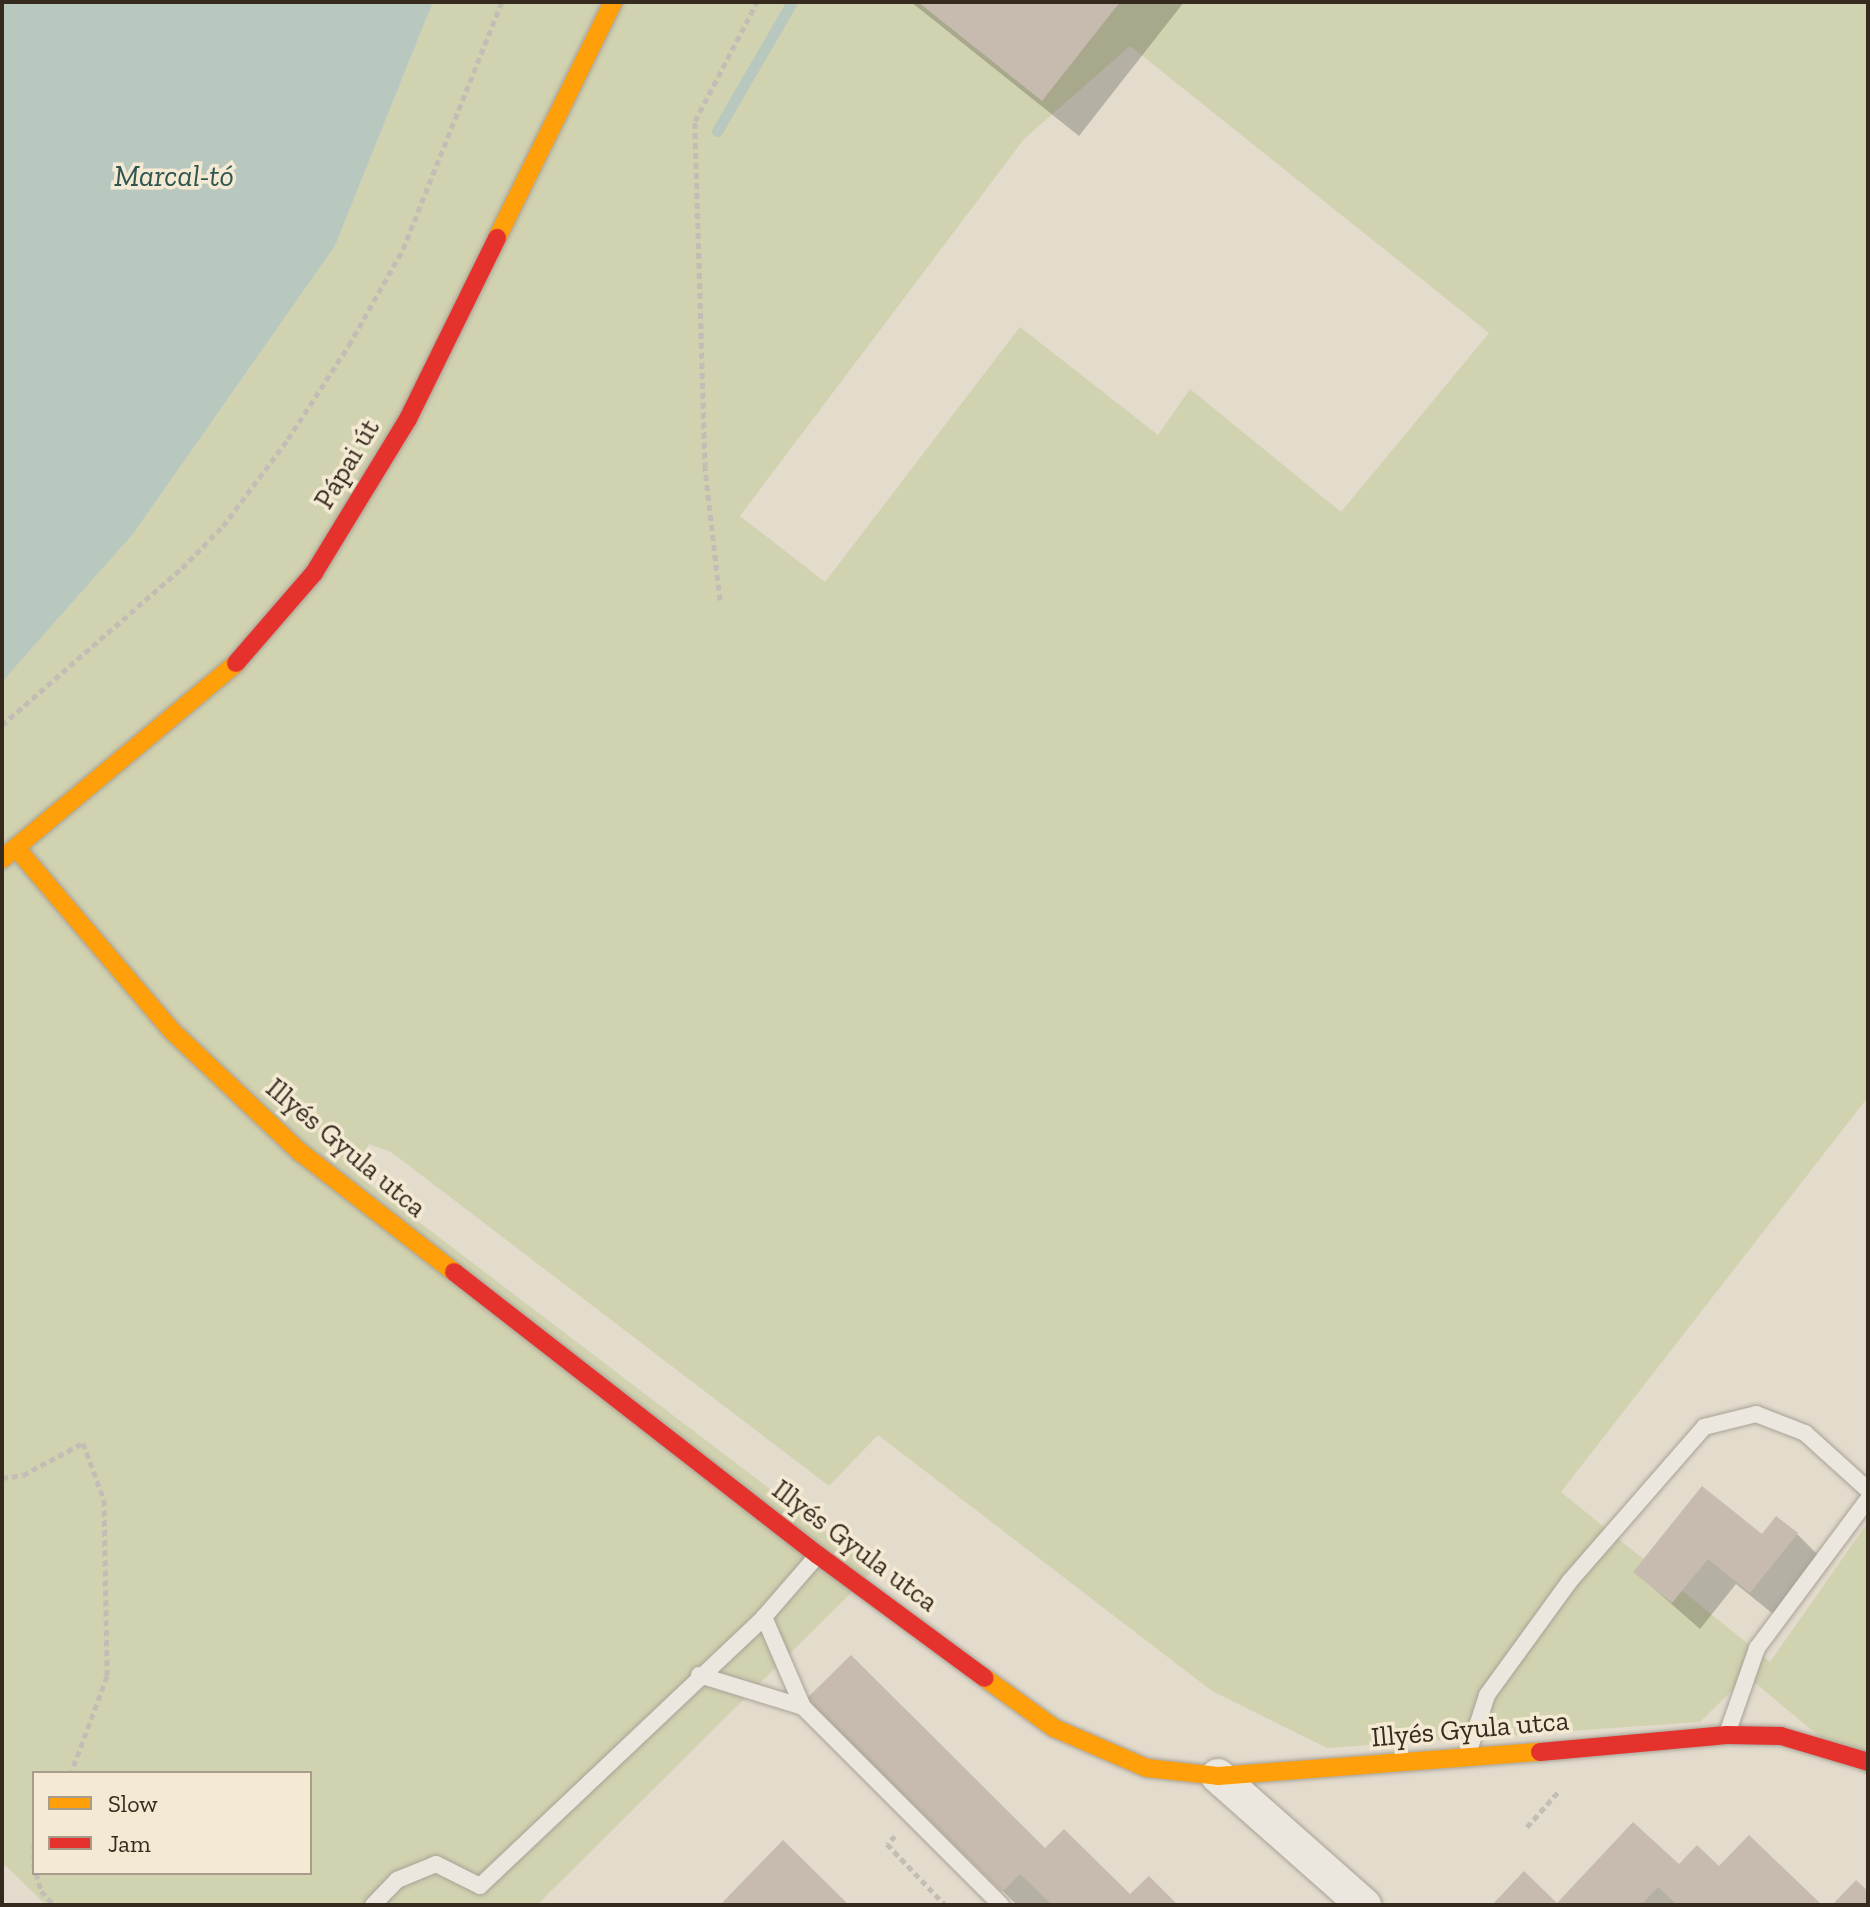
<!DOCTYPE html>
<meta charset="utf-8">
<style>
body{margin:0}
#map{position:relative;width:1870px;height:1907px;overflow:hidden;background:#e3dccd;font-family:"Zilla Slab",serif}
div>[style]{position:absolute}
.green>*{inset:0;background:#d1d2b0}
.water>*{inset:0;background:#b8c8be}
.shadow>*{inset:0;background:#0003}
.stream>*{height:11px;margin:-5.5px;padding:0 5.5px;transform-origin:5.5px;border-radius:5.5px;background:#b8c8be}
.building>*{inset:0;background:#c6bbae}
.path>*{height:5px;margin-top:-2.5px;transform-origin:0;background:repeating-linear-gradient(90deg,#c3beb5 0 6px,transparent 0 10px)}
.roads{filter:drop-shadow(0 0 2px #a8a196) drop-shadow(0 0 2px #a8a196)}
.lane>*{height:16px;margin:-8px;padding:0 8px;transform-origin:8px;border-radius:8px;background:#ece7de}
.street>*{height:34px;margin:-17px;padding:0 17px;transform-origin:17px;border-radius:17px;background:#ece7de}
.slow>*{height:18px;margin:-9px;padding:0 9px;transform-origin:9px;border-radius:9px;background:#ff9f0a}
.jam>*{height:18px;margin:-9px;padding:0 9px;transform-origin:9px;border-radius:9px;background:#e5322d}
span{translate:-50% -50%;white-space:nowrap;text-align:center;line-height:1.15;-webkit-text-stroke:7px #f4ead3;paint-order:stroke}
.street-label{font-size:28px;color:#362a1f}
.water-label{font-size:30px;color:#2f5553;font-style:italic}
.frame{position:absolute;inset:0;border:4px solid #362a1f;pointer-events:none}
.legend{position:absolute;left:32px;top:1771px;width:280px;height:104px;box-sizing:border-box;background:#f4ead3;border:2px solid #a89d8b;margin:0;padding:10px 14px;list-style:none;font-size:24px;color:#362a1f}
.legend li{display:flex;align-items:center;gap:16px;height:40px}
.legend b{width:40px;border:2px solid #a89d8b}
</style>
<div id="map">
<div class="green">
<i style="clip-path:polygon(evenodd,433px 2px,1868px 2px,1868px 1097px,1561px 1492px,1770px 1662px,1868px 1522px,1868px 1777px,1747px 1676px,1700px 1722px,1327px 1748px,1212px 1691px,878px 1435px,829px 1486px,391px 1152px,369px 1144px,356px 1174px,875px 1569px,537px 1905px,46px 1905px,5px 1865px,2px 1868px,2px 682px,133px 534px,335px 246px,433px 2px,1130px 46px,1489px 333px,1341px 512px,1190px 389px,1158px 435px,1020px 327px,825px 582px,740px 516px,1024px 139px,1130px 46px,433px 2px,34px 1773px,310px 1773px,310px 1873px,34px 1873px,34px 1773px)"></i>
</div>
<div class="water">
<i style="clip-path:polygon(2px 2px,433px 2px,335px 246px,133px 534px,2px 682px)"></i>
</div>
<div class="shadow">
<i style="clip-path:polygon(911px 2px,1184px 2px,1079px 136px)"></i>
<i style="clip-path:polygon(1797px 1534px,1824px 1561px,1778px 1618px,1736px 1584px,1700px 1629px,1635px 1572px,1762px 1537px)"></i>
<i style="clip-path:polygon(860px 1750px,1130px 1897px,1176px 1905px,1017px 1905px)"></i>
<i style="clip-path:polygon(1679px 1867px,1719px 1869px,1819px 1905px,1558px 1905px)"></i>
</div>
<div class="stream">
<i style="left:717px;top:131px;width:149px;rotate:-59.8deg"></i>
</div>
<div class="building">
<i style="clip-path:polygon(918px 2px,1120px 2px,1042px 101px)"></i>
<i style="clip-path:polygon(1702px 1486px,1762px 1534px,1776px 1516px,1798px 1533px,1750px 1593px,1708px 1559px,1672px 1603px,1633px 1572px)"></i>
<i style="clip-path:polygon(851px 1655px,1045px 1848px,1064px 1829px,1130px 1894px,1149px 1876px,1178px 1905px,1052px 1905px,1020px 1874px,1002px 1892px,806px 1699px)"></i>
<i style="clip-path:polygon(1633px 1822px,1679px 1864px,1697px 1845px,1719px 1866px,1749px 1835px,1822px 1905px,1677px 1905px,1658px 1887px,1641px 1905px,1492px 1905px,1524px 1871px,1557px 1903px)"></i>
<i style="clip-path:polygon(783px 1840px,849px 1905px,720px 1905px)"></i>
<i style="clip-path:polygon(1856px 1880px,1868px 1891px,1868px 1905px,1832px 1905px)"></i>
</div>
<div class="path">
<i style="left:720px;top:600px;width:133px;rotate:-96.5deg"></i>
<i style="left:705px;top:468px;width:347px;rotate:-91.7deg"></i>
<i style="left:695px;top:121px;width:134px;rotate:-62.5deg"></i>
<i style="left:2px;top:725px;width:239px;rotate:-41.1deg"></i>
<i style="left:182px;top:568px;width:59px;rotate:-45.7deg"></i>
<i style="left:223px;top:526px;width:109px;rotate:-53.2deg"></i>
<i style="left:288px;top:439px;width:112px;rotate:-57deg"></i>
<i style="left:349px;top:345px;width:110px;rotate:-60.6deg"></i>
<i style="left:403px;top:249px;width:266px;rotate:-68.2deg"></i>
<i style="left:2px;top:1478px;width:21px;rotate:-8deg"></i>
<i style="left:23px;top:1475px;width:68px;rotate:-28.1deg"></i>
<i style="left:83px;top:1443px;width:61px;rotate:69.8deg"></i>
<i style="left:104px;top:1500px;width:176px;rotate:89deg"></i>
<i style="left:107px;top:1676px;width:103px;rotate:110.4deg"></i>
<i style="left:1527px;top:1827px;width:47px;rotate:-48.5deg"></i>
<i style="left:895px;top:1836px;width:11px;rotate:135deg"></i>
<i style="left:887px;top:1844px;width:84px;rotate:46.4deg"></i>
<i style="left:34px;top:1844px;width:24px;rotate:90deg"></i>
<i style="left:36px;top:1873px;width:19px;rotate:74deg"></i>
<i style="left:41px;top:1891px;width:19px;rotate:47deg"></i>
</div>
<div class="roads">
<div class="lane">
<i style="left:764px;top:1617px;width:98px;rotate:66.6deg"></i>
<i style="left:803px;top:1707px;width:280px;rotate:45deg"></i>
<i style="left:699px;top:1675px;width:109px;rotate:17.1deg"></i>
<i style="left:1728px;top:1731px;width:88px;rotate:-70.7deg"></i>
<i style="left:1757px;top:1648px;width:186px;rotate:-53.3deg"></i>
<i style="left:1468px;top:1754px;width:62px;rotate:-72.1deg"></i>
<i style="left:1487px;top:1695px;width:140px;rotate:-54deg"></i>
<i style="left:1569px;top:1582px;width:206px;rotate:-48.9deg"></i>
<i style="left:1704px;top:1427px;width:54px;rotate:-14deg"></i>
<i style="left:1756px;top:1414px;width:53px;rotate:21.2deg"></i>
<i style="left:1805px;top:1433px;width:85px;rotate:42.1deg"></i>
<i style="left:373px;top:1905px;width:35px;rotate:-46deg"></i>
<i style="left:397px;top:1880px;width:42px;rotate:-22.3deg"></i>
<i style="left:436px;top:1864px;width:49px;rotate:26.6deg"></i>
<i style="left:480px;top:1886px;width:391px;rotate:-43.4deg"></i>
<i style="left:764px;top:1617px;width:81px;rotate:-49deg"></i>
</div>
<div class="street">
<i style="left:1218px;top:1776px;width:195px;rotate:41.5deg"></i>
</div>
<div class="slow">
<i style="left:497px;top:238px;width:263px;rotate:-63.8deg"></i>
<i style="left:17px;top:849px;width:240px;rotate:49.6deg"></i>
<i style="left:173px;top:1032px;width:175px;rotate:43.4deg"></i>
<i style="left:300px;top:1152px;width:195px;rotate:37.9deg"></i>
<i style="left:2px;top:859px;width:305px;rotate:-39.9deg"></i>
<i style="left:985px;top:1678px;width:85px;rotate:35.9deg"></i>
<i style="left:1054px;top:1728px;width:101px;rotate:23.3deg"></i>
<i style="left:1147px;top:1768px;width:71px;rotate:6.4deg"></i>
<i style="left:1218px;top:1776px;width:323px;rotate:-4.3deg"></i>
</div>
<div class="jam">
<i style="left:236px;top:663px;width:119px;rotate:-49.1deg"></i>
<i style="left:314px;top:573px;width:180px;rotate:-58.6deg"></i>
<i style="left:408px;top:419px;width:202px;rotate:-63.8deg"></i>
<i style="left:454px;top:1272px;width:461px;rotate:37.9deg"></i>
<i style="left:818px;top:1555px;width:207px;rotate:36.4deg"></i>
<i style="left:1540px;top:1752px;width:188px;rotate:-5.2deg"></i>
<i style="left:1727px;top:1735px;width:54px;rotate:1.1deg"></i>
<i style="left:1781px;top:1736px;width:91px;rotate:16.6deg"></i>
</div>
</div>
<div class="street-label">
<span style="left:347px;top:464px;rotate:-59deg">Pápai út</span>
<span style="left:346px;top:1148px;rotate:40deg">Illyés Gyula utca</span>
<span style="left:855px;top:1546px;rotate:37deg">Illyés Gyula utca</span>
<span style="left:1470px;top:1729px;rotate:-5deg">Illyés Gyula utca</span>
</div>
<div class="water-label">
<span style="left:174px;top:176px">Marcal-tó</span>
</div>
<div class="frame"></div>
<ul class="legend">
<li><b style="height:10px;background:#ff9f0a"></b>Slow</li>
<li><b style="height:10px;background:#e5322d"></b>Jam</li>
</ul>
</div>
